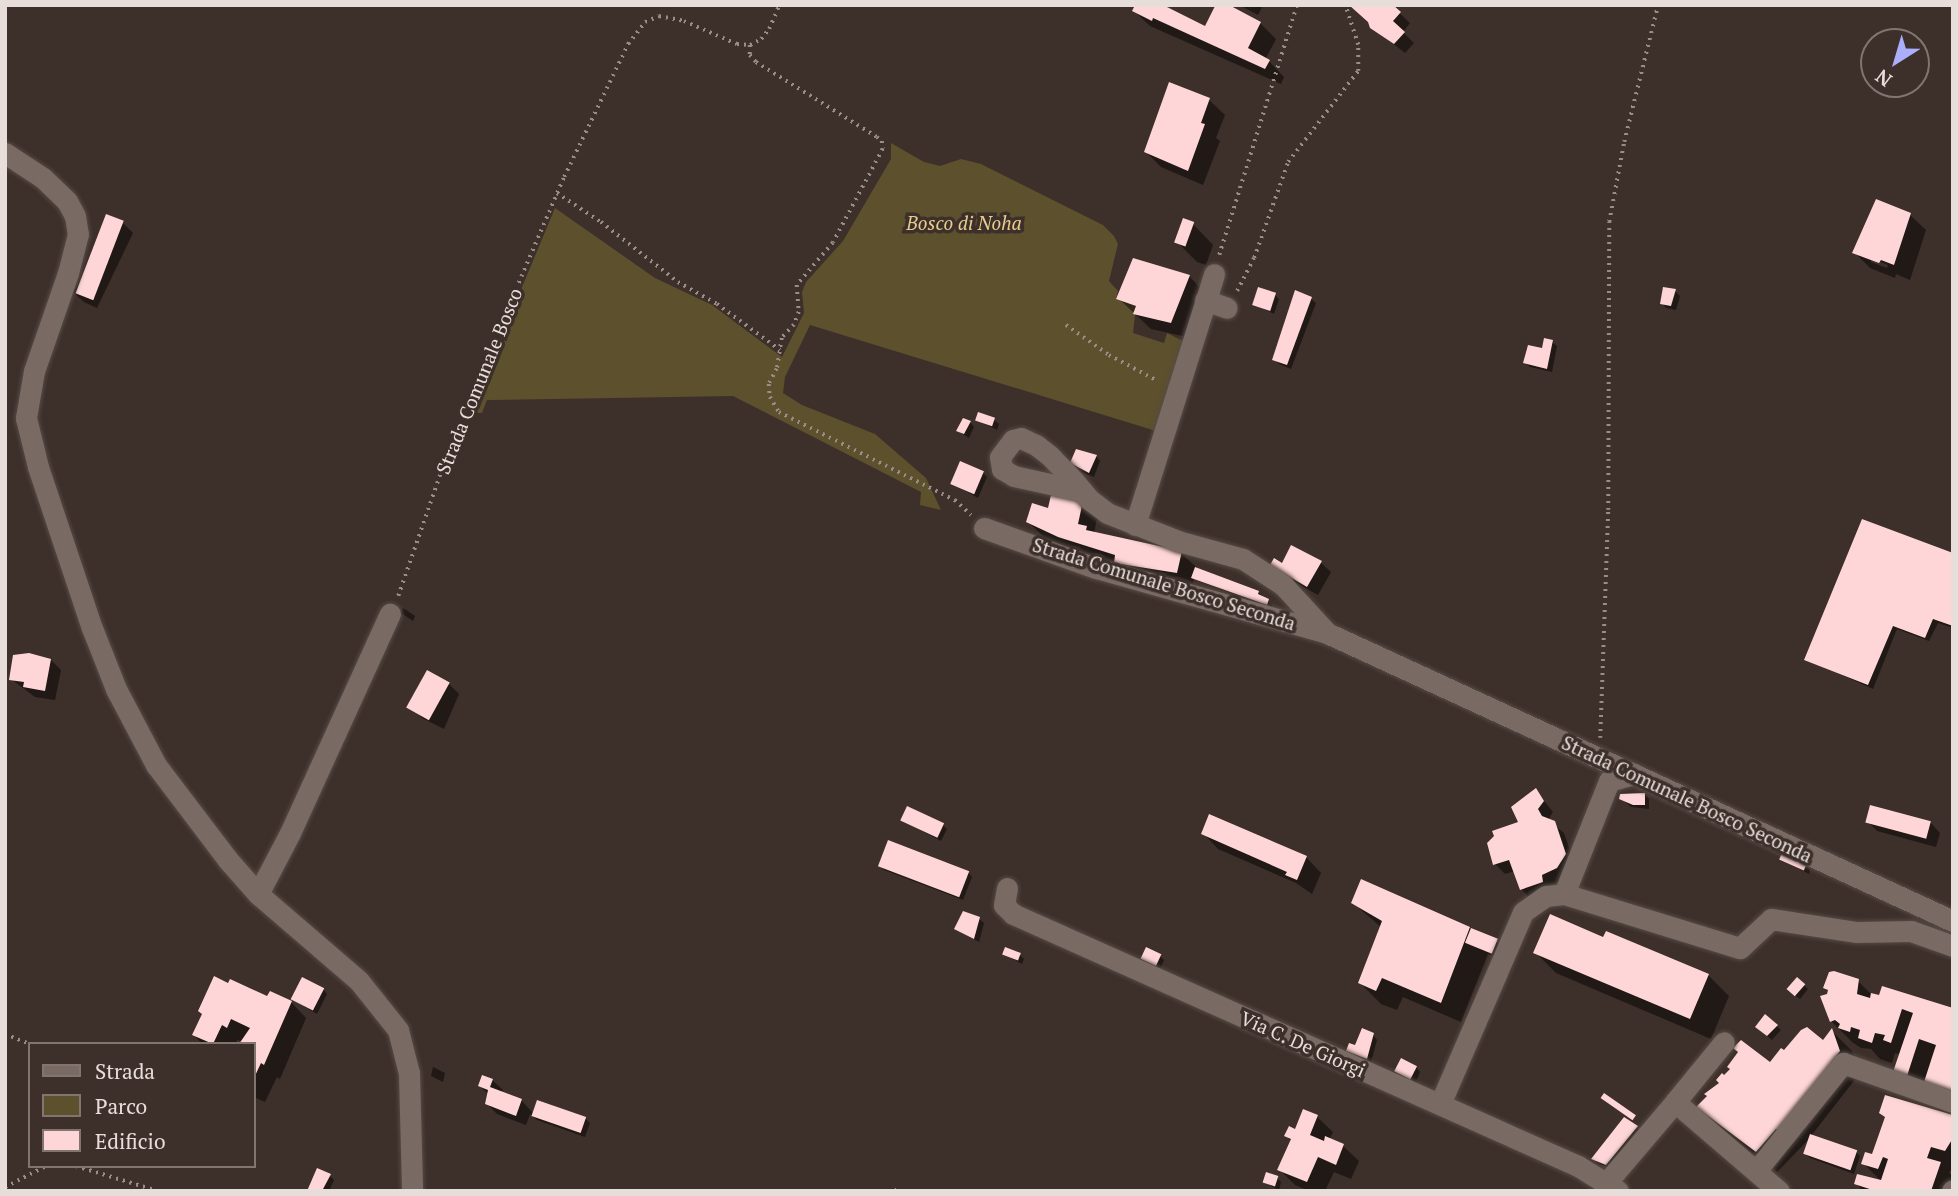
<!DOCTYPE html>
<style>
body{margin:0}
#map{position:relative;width:1958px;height:1196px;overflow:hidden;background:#3d2f2a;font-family:"PT Serif",serif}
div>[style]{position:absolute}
.green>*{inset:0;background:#5d502d}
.shadow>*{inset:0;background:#0007}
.building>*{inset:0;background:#ffd6d7;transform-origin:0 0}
.path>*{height:3.5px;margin-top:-1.75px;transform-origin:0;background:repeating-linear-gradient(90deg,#988d88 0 2px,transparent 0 7px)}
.roads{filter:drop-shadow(0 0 2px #564b46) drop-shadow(0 0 2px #564b46)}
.minor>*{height:21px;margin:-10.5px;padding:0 10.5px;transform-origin:10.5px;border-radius:10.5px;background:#7a6a64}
span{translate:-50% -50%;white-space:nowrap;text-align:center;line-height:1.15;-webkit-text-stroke:7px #3d2f2a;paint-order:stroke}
.park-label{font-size:19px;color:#e7ce8e;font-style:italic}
.street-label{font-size:19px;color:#e7deda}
.frame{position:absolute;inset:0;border:7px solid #e7deda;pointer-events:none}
.legend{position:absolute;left:28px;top:1042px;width:228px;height:126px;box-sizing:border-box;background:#3d2f2a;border:2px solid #817570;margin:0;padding:9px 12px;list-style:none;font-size:21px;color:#e7deda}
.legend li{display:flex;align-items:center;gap:14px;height:35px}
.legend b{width:35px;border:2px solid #817570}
.north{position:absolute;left:1860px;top:28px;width:70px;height:70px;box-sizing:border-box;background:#3d2f2a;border:2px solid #817570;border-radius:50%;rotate:217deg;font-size:19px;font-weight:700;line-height:28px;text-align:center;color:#e7deda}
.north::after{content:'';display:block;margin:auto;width:24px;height:32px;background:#abaffb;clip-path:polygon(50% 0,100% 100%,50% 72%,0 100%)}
</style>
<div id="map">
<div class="green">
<i style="clip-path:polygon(891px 143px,924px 162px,940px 166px,961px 159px,981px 164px,1103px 225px,1114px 236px,1118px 244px,1109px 281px,1118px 291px,1116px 299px,1136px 306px,1133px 333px,1164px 343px,1167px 333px,1185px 342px,1156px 431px,810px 325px,785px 377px,783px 393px,802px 405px,875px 434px,926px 478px,941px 510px,920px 505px,921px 492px,733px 396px,487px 400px,482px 413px,473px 413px,472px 407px,555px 208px,655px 278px,712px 305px,782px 357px,804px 313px,802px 292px,806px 282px,843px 241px,891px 159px)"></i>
</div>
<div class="shadow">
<i style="clip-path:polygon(1219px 5px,1260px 23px,1276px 39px,1266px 58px,1284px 77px,1281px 84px,1150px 26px,1134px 11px,1205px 29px)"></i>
<i style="clip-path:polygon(1239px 5px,1263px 5px,1258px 15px)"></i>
<i style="clip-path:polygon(1391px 5px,1410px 23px,1403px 32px,1414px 43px,1405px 53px,1372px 27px)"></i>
<i style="clip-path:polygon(1209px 100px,1225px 115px,1216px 138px,1220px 141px,1203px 185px,1161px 167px,1146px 152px)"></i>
<i style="clip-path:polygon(evenodd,1910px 215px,1926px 230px,1910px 280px,1896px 274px,1895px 278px,1870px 268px,1854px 252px,1910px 215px,1871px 258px,1888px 265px,1887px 268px,1871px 262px,1871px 258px)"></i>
<i style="clip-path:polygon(123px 223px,133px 233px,97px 308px,84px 302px,73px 292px)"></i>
<i style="clip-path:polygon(1193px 224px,1213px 245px,1206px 265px,1197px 262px,1176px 241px)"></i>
<i style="clip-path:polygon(1189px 276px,1204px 292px,1187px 337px,1151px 329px,1118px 298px)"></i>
<i style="clip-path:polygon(1675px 291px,1680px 296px,1676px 310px,1666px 308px,1662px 303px)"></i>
<i style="clip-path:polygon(1275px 295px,1279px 299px,1274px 314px,1254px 304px)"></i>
<i style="clip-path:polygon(1311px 299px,1316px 303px,1291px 369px,1279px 364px,1274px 359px)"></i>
<i style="clip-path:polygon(1552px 342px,1557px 346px,1552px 372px,1530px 367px,1525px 363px)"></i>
<i style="clip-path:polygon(977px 420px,994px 420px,999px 424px,997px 430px)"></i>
<i style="clip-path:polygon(970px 422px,974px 427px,969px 438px,958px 431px)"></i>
<i style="clip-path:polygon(1096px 456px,1100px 461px,1094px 477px,1082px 472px,1072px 462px)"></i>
<i style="clip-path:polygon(983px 473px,987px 477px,978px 498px,952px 483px)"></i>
<i style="clip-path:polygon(1082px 503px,1097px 518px,1094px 534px,1181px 553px,1197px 568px,1258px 592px,1272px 605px,1271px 608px,1194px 579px,1192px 588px,1076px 552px,1044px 537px,1028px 522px,1049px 510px)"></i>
<i style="clip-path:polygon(1953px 554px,1953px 628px,1938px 623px,1929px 641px,1897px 629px,1873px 689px,1806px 659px)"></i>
<i style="clip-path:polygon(1320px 562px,1331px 572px,1318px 595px,1282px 575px,1282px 565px)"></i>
<i style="clip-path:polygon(403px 608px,415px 616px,413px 621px,401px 613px)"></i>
<i style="clip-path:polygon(51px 660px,61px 670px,55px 700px,35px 697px,11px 679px)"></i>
<i style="clip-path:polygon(449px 684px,459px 694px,444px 729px,422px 718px,412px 708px)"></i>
<i style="clip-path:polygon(1536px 791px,1553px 812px,1548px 820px,1564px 833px,1575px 865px,1567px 878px,1551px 885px,1553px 892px,1531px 899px,1521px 889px,1515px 871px,1505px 874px,1495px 864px,1489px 847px,1491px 839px,1520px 823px)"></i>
<i style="clip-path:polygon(1644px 794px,1649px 799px,1649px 809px,1631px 807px,1621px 798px)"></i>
<i style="clip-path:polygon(902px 820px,943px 825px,947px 829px,941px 841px)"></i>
<i style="clip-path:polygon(1867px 821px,1930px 822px,1940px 833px,1936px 847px,1877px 831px)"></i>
<i style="clip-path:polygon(1203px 833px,1306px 857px,1321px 873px,1312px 894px,1296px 883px,1218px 849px)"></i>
<i style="clip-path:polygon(1781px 859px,1806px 866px,1810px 870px,1809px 874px)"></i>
<i style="clip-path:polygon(880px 866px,968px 872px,972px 877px,963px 900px,884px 870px)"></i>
<i style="clip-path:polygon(1353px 903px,1469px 928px,1502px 945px,1497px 957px,1488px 954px,1461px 1022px,1403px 997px,1397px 1010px,1381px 1004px,1360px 983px,1382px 928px)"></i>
<i style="clip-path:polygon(979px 919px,984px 923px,979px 942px,956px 929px)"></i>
<i style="clip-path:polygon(1604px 939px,1708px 975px,1729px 996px,1711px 1039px,1556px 973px,1535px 952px)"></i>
<i style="clip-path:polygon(1004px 954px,1020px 955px,1024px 959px,1022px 964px)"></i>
<i style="clip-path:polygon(1160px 956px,1164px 960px,1160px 970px,1142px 959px)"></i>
<i style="clip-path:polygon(1798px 980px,1808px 989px,1800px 999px,1793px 994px)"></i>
<i style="clip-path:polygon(1858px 981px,1872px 995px,1953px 1009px,1927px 1095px,1895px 1071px,1899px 1054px,1895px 1053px,1892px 1063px,1880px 1059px,1871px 1049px,1861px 1048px,1852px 1042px,1831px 1021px,1829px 992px,1825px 988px)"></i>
<i style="clip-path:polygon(323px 989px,327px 994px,317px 1014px,292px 999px)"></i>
<i style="clip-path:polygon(268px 998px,291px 1002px,306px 1018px,280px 1079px,277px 1077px,265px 1102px,254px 1097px,254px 1044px,237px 1040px,236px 1044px,202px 1044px,194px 1035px)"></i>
<i style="clip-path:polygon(1766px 1016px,1781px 1030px,1772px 1040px,1761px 1031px)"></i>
<i style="clip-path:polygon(1832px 1031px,1852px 1051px,1860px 1073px,1811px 1136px,1856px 1152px,1860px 1156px,1854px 1174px,1810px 1158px,1805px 1154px,1809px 1139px,1777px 1172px,1719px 1127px,1698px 1107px,1771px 1064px,1823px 1043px)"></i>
<i style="clip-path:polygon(1373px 1035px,1377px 1040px,1371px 1062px,1348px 1050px)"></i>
<i style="clip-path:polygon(433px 1067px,445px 1073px,443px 1082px,431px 1076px)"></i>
<i style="clip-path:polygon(1416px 1067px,1420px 1072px,1416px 1082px,1396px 1071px)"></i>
<i style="clip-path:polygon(492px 1080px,503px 1090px,501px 1093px,521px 1100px,533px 1113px,585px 1118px,590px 1123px,585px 1137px,537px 1120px,530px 1114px,526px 1125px,497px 1114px,487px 1104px,489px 1095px,480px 1086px)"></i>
<i style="clip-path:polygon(1317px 1117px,1333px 1132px,1329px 1140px,1343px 1146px,1359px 1161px,1351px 1179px,1334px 1172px,1325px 1191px,1309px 1191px,1295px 1185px,1279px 1169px,1292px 1141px,1286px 1136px)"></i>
<i style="clip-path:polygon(1953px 1117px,1953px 1167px,1949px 1173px,1953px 1176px,1953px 1191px,1863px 1191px,1856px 1183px,1882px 1182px,1863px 1163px)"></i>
<i style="clip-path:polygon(1625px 1119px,1641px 1132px,1611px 1168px,1598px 1163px,1594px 1158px)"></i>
<i style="clip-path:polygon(330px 1176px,334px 1180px,329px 1191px,309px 1191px)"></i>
<i style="clip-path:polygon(1277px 1178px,1281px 1182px,1279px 1190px,1264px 1182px)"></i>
</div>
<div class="building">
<i style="clip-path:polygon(1135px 5px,1163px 5px,1205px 26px,1215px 6px,1229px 5px,1261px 22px,1248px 48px,1270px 60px,1265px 69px,1153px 18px,1152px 21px,1132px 11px)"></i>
<i style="clip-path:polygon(1349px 5px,1393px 5px,1401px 12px,1393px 21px,1405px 32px,1394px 44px,1370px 28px,1368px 22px)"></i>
<i style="clip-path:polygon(1169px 82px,1210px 98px,1201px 123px,1205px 124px,1188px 171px,1144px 152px)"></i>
<i style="clip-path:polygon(1876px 199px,1911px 213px,1894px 265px,1881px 260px,1879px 263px,1852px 253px)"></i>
<i style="left:106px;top:214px;width:19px;height:85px;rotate:21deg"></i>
<i style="left:1183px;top:218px;width:12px;height:26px;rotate:20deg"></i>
<i style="clip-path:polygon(1133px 258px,1190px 275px,1171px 323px,1133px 314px,1136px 306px,1116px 299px)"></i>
<i style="left:1258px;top:287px;width:19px;height:19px;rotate:18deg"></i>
<i style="clip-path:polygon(1663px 287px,1676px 289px,1671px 306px,1660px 304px)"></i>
<i style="clip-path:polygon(1295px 290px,1312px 297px,1287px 365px,1272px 360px)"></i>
<i style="clip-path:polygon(1544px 338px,1553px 340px,1547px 369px,1523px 363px,1528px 345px,1542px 348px)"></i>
<i style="left:978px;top:412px;width:18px;height:9px;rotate:19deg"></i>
<i style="clip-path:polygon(963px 418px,971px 421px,964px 434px,956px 431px)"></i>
<i style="clip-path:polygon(1076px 449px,1097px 455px,1089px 473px,1070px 463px)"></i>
<i style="left:960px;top:461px;width:26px;height:25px;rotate:23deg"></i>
<i style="clip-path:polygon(1051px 495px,1083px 501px,1078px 524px,1087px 526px,1086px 530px,1182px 551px,1177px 573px,1114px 563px,1115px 555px,1058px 537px,1026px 522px,1032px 503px,1048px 508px)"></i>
<i style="clip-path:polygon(1862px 519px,1953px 553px,1953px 626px,1933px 619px,1925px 638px,1893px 626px,1868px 685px,1804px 660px)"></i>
<i style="clip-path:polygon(1291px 545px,1322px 561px,1307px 587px,1270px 565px,1274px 558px,1282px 563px)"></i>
<i style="clip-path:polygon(1195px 567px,1259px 591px,1258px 594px,1269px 599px,1267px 605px,1191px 578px)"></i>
<i style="clip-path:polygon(29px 653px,51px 659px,45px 691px,23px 687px,24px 682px,9px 680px,13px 655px)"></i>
<i style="left:427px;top:670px;width:26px;height:43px;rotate:29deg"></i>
<i style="clip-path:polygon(1536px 788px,1544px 801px,1538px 809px,1542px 816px,1555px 821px,1566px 854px,1557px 868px,1542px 875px,1543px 882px,1520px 890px,1509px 860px,1493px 865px,1487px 843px,1494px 836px,1492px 831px,1518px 822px,1511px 807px)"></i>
<i style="clip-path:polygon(1645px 793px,1645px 805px,1633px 805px,1619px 799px,1620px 794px)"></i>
<i style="left:1870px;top:805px;width:63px;height:18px;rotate:15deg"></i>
<i style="left:907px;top:806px;width:41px;height:16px;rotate:25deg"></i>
<i style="clip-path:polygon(1209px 814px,1307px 856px,1297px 880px,1285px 875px,1287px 872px,1201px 834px)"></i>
<i style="left:888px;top:840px;width:87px;height:28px;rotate:21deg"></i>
<i style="left:1782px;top:853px;width:27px;height:7px;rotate:24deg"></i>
<i style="clip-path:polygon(1361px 879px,1470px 927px,1441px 1003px,1382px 978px,1376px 991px,1358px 983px,1382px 921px,1351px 903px)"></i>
<i style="clip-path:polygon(963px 911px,980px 917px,974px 939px,954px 929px)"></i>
<i style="clip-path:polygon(1550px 914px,1603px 937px,1606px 931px,1709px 974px,1690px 1019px,1533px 953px)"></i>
<i style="left:1471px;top:928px;width:29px;height:16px;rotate:22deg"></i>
<i style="left:1005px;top:947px;width:17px;height:8px;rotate:21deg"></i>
<i style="left:1146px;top:947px;width:17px;height:13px;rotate:25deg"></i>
<i style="clip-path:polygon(1834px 971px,1859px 979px,1857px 994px,1870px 998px,1871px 993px,1879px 995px,1882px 986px,1953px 1008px,1953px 1091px,1924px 1082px,1936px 1045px,1919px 1039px,1907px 1076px,1893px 1072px,1913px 1013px,1902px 1009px,1891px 1043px,1883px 1040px,1885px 1035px,1875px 1033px,1872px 1043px,1858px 1038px,1860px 1030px,1851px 1027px,1850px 1032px,1838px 1028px,1840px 1024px,1835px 1020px,1830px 1022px,1820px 996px,1827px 994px,1828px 990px,1823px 988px,1829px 972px)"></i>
<i style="clip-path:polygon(214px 976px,228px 983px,230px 979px,267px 996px,270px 991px,292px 1001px,264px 1065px,261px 1063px,254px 1078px,254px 1044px,239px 1044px,250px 1028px,231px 1019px,227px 1028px,222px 1025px,213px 1044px,192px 1035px,202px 1014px,198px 1011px)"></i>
<i style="left:302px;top:977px;width:25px;height:25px;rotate:27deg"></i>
<i style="left:1797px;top:977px;width:11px;height:16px;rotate:41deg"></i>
<i style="clip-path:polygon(1765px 1014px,1778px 1025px,1767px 1036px,1755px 1027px)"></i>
<i style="clip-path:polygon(1807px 1027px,1823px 1040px,1832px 1028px,1840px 1051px,1779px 1131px,1776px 1129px,1756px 1152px,1696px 1107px,1707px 1096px,1704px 1094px,1719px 1083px,1716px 1080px,1722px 1073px,1724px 1075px,1730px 1069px,1727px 1067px,1738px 1052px,1733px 1048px,1741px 1040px,1770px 1062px,1781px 1048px,1784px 1050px,1801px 1030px)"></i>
<i style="clip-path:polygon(1362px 1028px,1374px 1033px,1367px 1059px,1346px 1051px,1349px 1043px,1355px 1045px)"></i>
<i style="left:1401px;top:1058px;width:18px;height:15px;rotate:27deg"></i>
<i style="clip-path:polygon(482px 1075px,493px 1079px,490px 1087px,522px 1099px,516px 1116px,485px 1104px,488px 1090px,478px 1086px)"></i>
<i style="left:1604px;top:1093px;width:39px;height:6px;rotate:35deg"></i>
<i style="clip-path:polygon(1885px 1095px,1953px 1115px,1953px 1138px,1945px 1151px,1931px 1147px,1927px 1158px,1941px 1162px,1931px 1191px,1876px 1191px,1854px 1184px,1857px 1174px,1881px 1180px,1888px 1159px,1883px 1157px,1878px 1169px,1861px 1164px,1865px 1152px,1872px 1154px,1885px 1117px,1879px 1113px)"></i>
<i style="left:537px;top:1100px;width:52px;height:17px;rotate:19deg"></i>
<i style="clip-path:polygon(1303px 1109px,1318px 1115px,1310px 1135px,1324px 1141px,1325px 1136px,1344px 1144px,1336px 1165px,1318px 1157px,1307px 1182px,1277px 1170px,1291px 1139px,1284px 1136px,1289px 1126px,1295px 1129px)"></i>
<i style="clip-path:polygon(1624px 1117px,1638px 1126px,1606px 1165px,1591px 1159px)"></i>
<i style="left:1810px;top:1134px;width:50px;height:21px;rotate:19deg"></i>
<i style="clip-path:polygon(317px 1168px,331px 1174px,322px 1191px,307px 1191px)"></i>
<i style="left:1266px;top:1172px;width:13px;height:11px;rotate:18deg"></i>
</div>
<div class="path">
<i style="left:750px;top:45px;width:10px;rotate:90deg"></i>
<i style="left:750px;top:55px;width:9px;rotate:49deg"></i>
<i style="left:756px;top:62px;width:142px;rotate:31.8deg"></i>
<i style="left:877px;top:137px;width:6px;rotate:39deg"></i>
<i style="left:882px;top:141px;width:8px;rotate:83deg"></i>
<i style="left:883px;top:149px;width:106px;rotate:118deg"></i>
<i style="left:833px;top:243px;width:55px;rotate:130.6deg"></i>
<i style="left:797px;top:285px;width:27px;rotate:86deg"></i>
<i style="left:799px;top:312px;width:14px;rotate:111deg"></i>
<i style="left:794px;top:325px;width:18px;rotate:133deg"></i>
<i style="left:782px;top:338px;width:31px;rotate:99deg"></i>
<i style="left:777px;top:369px;width:17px;rotate:118deg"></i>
<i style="left:769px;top:384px;width:13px;rotate:86deg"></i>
<i style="left:770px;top:397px;width:17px;rotate:59deg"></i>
<i style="left:779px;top:412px;width:197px;rotate:26.6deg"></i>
<i style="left:955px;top:500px;width:22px;rotate:43deg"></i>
<i style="left:557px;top:193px;width:53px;rotate:33.4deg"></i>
<i style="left:601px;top:222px;width:98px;rotate:37.9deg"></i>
<i style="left:678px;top:282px;width:45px;rotate:29.4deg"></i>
<i style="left:717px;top:304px;width:78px;rotate:36.1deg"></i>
<i style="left:1219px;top:255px;width:262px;rotate:-72.7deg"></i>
<i style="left:1237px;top:291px;width:37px;rotate:-63deg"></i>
<i style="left:1254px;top:258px;width:102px;rotate:-70.5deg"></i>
<i style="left:1288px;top:162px;width:115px;rotate:-52.4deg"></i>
<i style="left:1358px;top:71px;width:26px;rotate:-90deg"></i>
<i style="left:1358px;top:45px;width:42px;rotate:-108deg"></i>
<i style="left:1066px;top:325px;width:52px;rotate:34.9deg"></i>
<i style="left:1109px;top:355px;width:55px;rotate:28deg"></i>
<i style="left:398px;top:596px;width:175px;rotate:-70.9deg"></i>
<i style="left:455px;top:431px;width:276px;rotate:-66.8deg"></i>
<i style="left:564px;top:177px;width:148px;rotate:-64.3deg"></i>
<i style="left:628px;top:44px;width:28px;rotate:-52deg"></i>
<i style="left:645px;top:22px;width:15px;rotate:-23deg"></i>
<i style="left:659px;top:16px;width:25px;rotate:11deg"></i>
<i style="left:684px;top:21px;width:58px;rotate:23.5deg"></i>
<i style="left:737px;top:44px;width:13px;rotate:4deg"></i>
<i style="left:750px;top:45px;width:13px;rotate:-29deg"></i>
<i style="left:761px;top:39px;width:13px;rotate:-51deg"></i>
<i style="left:769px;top:29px;width:26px;rotate:-67deg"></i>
<i style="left:1600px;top:738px;width:228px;rotate:-88deg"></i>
<i style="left:1608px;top:510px;width:288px;rotate:-89.8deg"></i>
<i style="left:1609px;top:222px;width:81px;rotate:-79.4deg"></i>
<i style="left:1624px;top:142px;width:141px;rotate:-76.1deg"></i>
<i style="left:5px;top:1034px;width:27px;rotate:22deg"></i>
<i style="left:76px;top:1166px;width:86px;rotate:17deg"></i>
<i style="left:5px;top:1187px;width:46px;rotate:-27.1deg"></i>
<i style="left:896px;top:1191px;width:3px;rotate:-72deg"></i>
</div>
<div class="roads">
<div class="minor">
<i style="left:5px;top:153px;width:45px;rotate:33.3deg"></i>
<i style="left:43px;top:178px;width:33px;rotate:44deg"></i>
<i style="left:67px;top:201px;width:17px;rotate:62deg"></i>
<i style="left:75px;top:216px;width:18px;rotate:81deg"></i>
<i style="left:78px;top:234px;width:40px;rotate:104.4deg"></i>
<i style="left:68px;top:273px;width:104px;rotate:109.1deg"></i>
<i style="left:34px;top:371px;width:48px;rotate:99.7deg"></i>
<i style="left:26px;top:418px;width:50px;rotate:76.2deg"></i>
<i style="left:38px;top:467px;width:170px;rotate:71.5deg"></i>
<i style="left:92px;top:628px;width:66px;rotate:68.5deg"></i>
<i style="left:116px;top:689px;width:86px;rotate:62.2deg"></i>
<i style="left:156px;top:765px;width:119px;rotate:52.8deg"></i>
<i style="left:228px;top:860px;width:45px;rotate:48.6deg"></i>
<i style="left:258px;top:894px;width:133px;rotate:40.7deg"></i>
<i style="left:359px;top:981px;width:63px;rotate:51.5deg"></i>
<i style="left:398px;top:1030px;width:44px;rotate:75.7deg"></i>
<i style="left:409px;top:1073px;width:118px;rotate:88.5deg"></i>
<i style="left:1205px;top:300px;width:23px;rotate:20deg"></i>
<i style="left:1082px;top:491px;width:70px;rotate:-167.6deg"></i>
<i style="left:1014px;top:476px;width:14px;rotate:-150deg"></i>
<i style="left:1002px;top:469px;width:12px;rotate:-99deg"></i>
<i style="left:1000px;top:457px;width:21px;rotate:-53deg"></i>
<i style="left:1013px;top:440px;width:8px;rotate:-14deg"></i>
<i style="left:1021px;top:438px;width:17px;rotate:25deg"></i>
<i style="left:1036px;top:445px;width:18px;rotate:38deg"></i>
<i style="left:1050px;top:456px;width:35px;rotate:46deg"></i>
<i style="left:1074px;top:481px;width:25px;rotate:50deg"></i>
<i style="left:1090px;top:500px;width:21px;rotate:37deg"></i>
<i style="left:1107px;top:513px;width:76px;rotate:21.5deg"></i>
<i style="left:1178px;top:541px;width:67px;rotate:15.5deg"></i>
<i style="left:1243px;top:559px;width:48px;rotate:33deg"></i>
<i style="left:1283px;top:585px;width:65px;rotate:47.5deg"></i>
<i style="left:1135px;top:525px;width:263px;rotate:-72.5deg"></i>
<i style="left:984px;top:528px;width:119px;rotate:19.7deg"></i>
<i style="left:1096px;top:568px;width:240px;rotate:15.7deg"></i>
<i style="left:1327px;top:633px;width:689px;rotate:24.71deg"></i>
<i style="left:1007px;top:888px;width:17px;rotate:100deg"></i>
<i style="left:1004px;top:905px;width:13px;rotate:45deg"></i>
<i style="left:1013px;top:914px;width:619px;rotate:24.04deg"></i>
<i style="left:1578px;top:1166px;width:47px;rotate:32deg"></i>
<i style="left:258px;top:894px;width:69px;rotate:-62.3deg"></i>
<i style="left:290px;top:833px;width:241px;rotate:-65.5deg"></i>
<i style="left:1564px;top:894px;width:122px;rotate:-68.3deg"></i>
<i style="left:1609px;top:781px;width:26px;rotate:-16deg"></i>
<i style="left:1675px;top:1102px;width:77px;rotate:-50.8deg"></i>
<i style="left:1440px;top:1104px;width:209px;rotate:-66.6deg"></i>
<i style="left:1523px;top:912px;width:28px;rotate:-35deg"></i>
<i style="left:1546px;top:896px;width:18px;rotate:-6deg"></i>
<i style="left:1564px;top:894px;width:184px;rotate:17.1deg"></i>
<i style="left:1740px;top:948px;width:42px;rotate:-43.1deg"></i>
<i style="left:1771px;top:919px;width:87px;rotate:8.6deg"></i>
<i style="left:1857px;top:932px;width:54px;rotate:-1.1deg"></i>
<i style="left:1911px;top:931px;width:45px;rotate:19.7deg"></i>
<i style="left:1756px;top:1171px;width:139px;rotate:-51.1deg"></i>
<i style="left:1843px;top:1063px;width:117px;rotate:19.5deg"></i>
<i style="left:1607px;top:1182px;width:105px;rotate:-49.6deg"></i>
<i style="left:1675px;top:1102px;width:137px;rotate:40.6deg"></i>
<i style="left:1952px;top:1191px;width:1px;rotate:-45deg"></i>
</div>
</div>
<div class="park-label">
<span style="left:964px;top:223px">Bosco di Noha</span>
</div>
<div class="street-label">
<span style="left:479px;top:381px;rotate:-68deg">Strada Comunale Bosco</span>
<span style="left:1164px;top:584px;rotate:17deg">Strada Comunale Bosco Seconda</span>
<span style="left:1687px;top:799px;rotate:25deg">Strada Comunale Bosco Seconda</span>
<span style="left:1303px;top:1044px;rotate:24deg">Via C. De Giorgi</span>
</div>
<div class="frame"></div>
<ul class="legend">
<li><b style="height:9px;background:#7a6a64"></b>Strada</li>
<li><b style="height:19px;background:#5d502d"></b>Parco</li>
<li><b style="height:19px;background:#ffd6d7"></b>Edificio</li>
</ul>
<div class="north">N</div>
</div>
